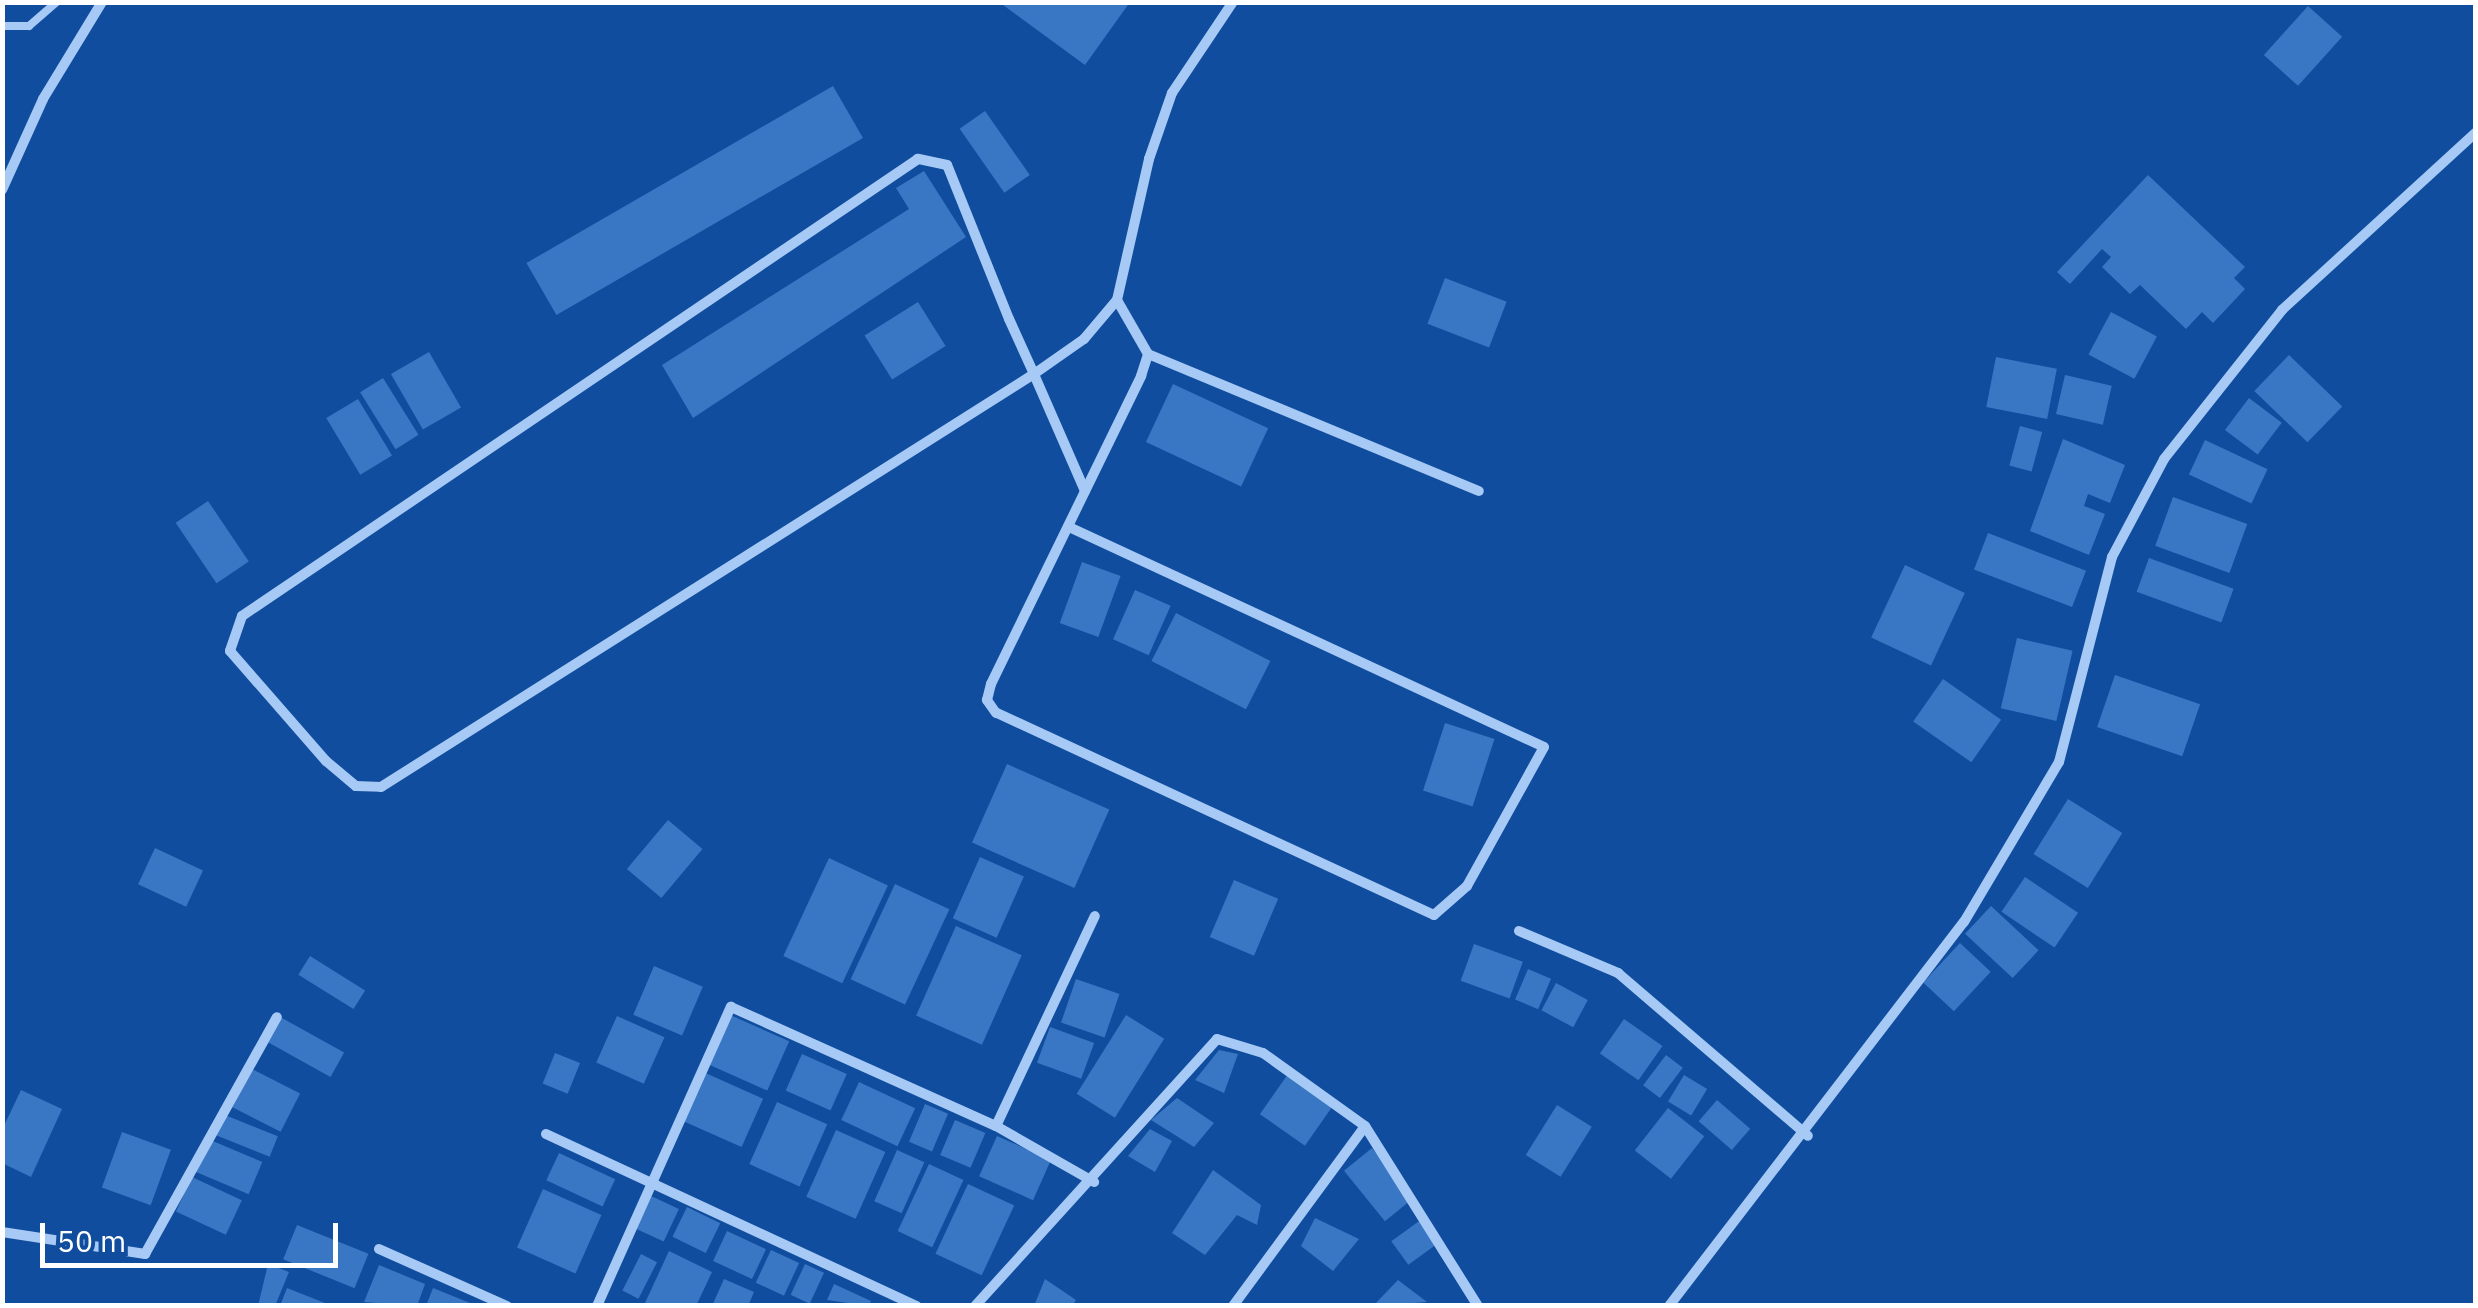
<!DOCTYPE html>
<style>
body{margin:0}
#map{position:relative;width:2478px;height:1308px;overflow:hidden;background:#104d9e;font-family:"IBM Plex Sans",sans-serif}
div>[style]{position:absolute}
.building>*{inset:0;background:#3977c5;transform-origin:0 0}
.lane>*{height:8px;margin:-4px;padding:0 4px;transform-origin:4px;border-radius:4px;background:#a6c9f5}
.street>*{height:10px;margin:-5px;padding:0 5px;transform-origin:5px;border-radius:5px;background:#a6c9f5}
span{translate:-50% -50%;white-space:nowrap;text-align:center;line-height:1.15;-webkit-text-stroke:9px #104d9e;paint-order:stroke}
.frame{position:absolute;inset:0;border:5px solid #fff;pointer-events:none}
.scale{position:absolute;left:40px;top:1223px;width:298px;height:45px;box-sizing:border-box;border:5px solid #fff;border-top:0;padding-left:12px;font-size:30px;line-height:35px;white-space:nowrap;color:#fff;-webkit-text-stroke:8px #104d9e;paint-order:stroke}
</style>
<div id="map">
<div class="building">
<i style="clip-path:polygon(999px 2px,1130px 2px,1085px 65px)"></i>
<i style="left:2308px;top:6px;width:46px;height:66px;rotate:42deg"></i>
<i style="left:833px;top:86px;width:60px;height:354px;rotate:60deg"></i>
<i style="left:985px;top:111px;width:78px;height:31px;rotate:55deg"></i>
<i style="clip-path:polygon(924px 171px,966px 237px,693px 418px,662px 365px,909px 209px,896px 188px)"></i>
<i style="clip-path:polygon(2148px 175px,2245px 267px,2234px 278px,2245px 289px,2213px 323px,2202px 312px,2186px 329px,2140px 285px,2130px 294px,2102px 267px,2111px 257px,2102px 249px,2070px 284px,2057px 272px)"></i>
<i style="left:1445px;top:278px;width:66px;height:49px;rotate:21deg"></i>
<i style="left:918px;top:302px;width:52px;height:63px;rotate:58deg"></i>
<i style="left:2111px;top:312px;width:52px;height:48px;rotate:28deg"></i>
<i style="left:429px;top:352px;width:64px;height:44px;rotate:60deg"></i>
<i style="left:2289px;top:355px;width:74px;height:50px;rotate:44deg"></i>
<i style="left:1996px;top:357px;width:62px;height:51px;rotate:11deg"></i>
<i style="left:2065px;top:375px;width:48px;height:40px;rotate:13deg"></i>
<i style="left:383px;top:378px;width:67px;height:27px;rotate:58deg"></i>
<i style="left:1173px;top:384px;width:105px;height:64px;rotate:25deg"></i>
<i style="left:2249px;top:398px;width:41px;height:40px;rotate:37deg"></i>
<i style="left:358px;top:399px;width:66px;height:37px;rotate:59deg"></i>
<i style="left:2020px;top:426px;width:23px;height:41px;rotate:15deg"></i>
<i style="clip-path:polygon(2063px 439px,2125px 465px,2110px 503px,2088px 494px,2084px 506px,2105px 514px,2089px 555px,2030px 531px)"></i>
<i style="left:2205px;top:440px;width:69px;height:38px;rotate:25deg"></i>
<i style="left:2173px;top:497px;width:79px;height:52px;rotate:20deg"></i>
<i style="left:208px;top:501px;width:73px;height:39px;rotate:56deg"></i>
<i style="left:1988px;top:533px;width:105px;height:39px;rotate:21deg"></i>
<i style="left:2149px;top:558px;width:90px;height:36px;rotate:20deg"></i>
<i style="left:1082px;top:562px;width:41px;height:65px;rotate:20deg"></i>
<i style="left:1905px;top:565px;width:66px;height:80px;rotate:25deg"></i>
<i style="left:1135px;top:590px;width:39px;height:54px;rotate:24deg"></i>
<i style="left:1176px;top:613px;width:106px;height:54px;rotate:27deg"></i>
<i style="left:2017px;top:638px;width:57px;height:72px;rotate:13deg"></i>
<i style="left:2115px;top:675px;width:90px;height:55px;rotate:19deg"></i>
<i style="left:1943px;top:679px;width:71px;height:52px;rotate:35deg"></i>
<i style="left:1445px;top:723px;width:52px;height:71px;rotate:18deg"></i>
<i style="left:1007px;top:764px;width:112px;height:86px;rotate:24deg"></i>
<i style="left:2068px;top:799px;width:64px;height:65px;rotate:32deg"></i>
<i style="left:668px;top:820px;width:45px;height:64px;rotate:40deg"></i>
<i style="left:155px;top:848px;width:53px;height:40px;rotate:25deg"></i>
<i style="left:980px;top:857px;width:48px;height:67px;rotate:24deg"></i>
<i style="left:829px;top:858px;width:65px;height:108px;rotate:25deg"></i>
<i style="left:2025px;top:877px;width:64px;height:42px;rotate:34deg"></i>
<i style="left:1234px;top:880px;width:48px;height:62px;rotate:23deg"></i>
<i style="left:895px;top:884px;width:60px;height:105px;rotate:25deg"></i>
<i style="left:1991px;top:906px;width:65px;height:38px;rotate:43deg"></i>
<i style="left:956px;top:926px;width:72px;height:98px;rotate:24deg"></i>
<i style="left:1960px;top:943px;width:42px;height:54px;rotate:43deg"></i>
<i style="left:1474px;top:944px;width:52px;height:39px;rotate:20deg"></i>
<i style="left:310px;top:956px;width:65px;height:22px;rotate:32deg"></i>
<i style="left:654px;top:966px;width:53px;height:53px;rotate:23deg"></i>
<i style="left:1528px;top:969px;width:25px;height:33px;rotate:23deg"></i>
<i style="left:1076px;top:979px;width:46px;height:46px;rotate:19deg"></i>
<i style="left:1556px;top:983px;width:36px;height:31px;rotate:28deg"></i>
<i style="left:728px;top:1014px;width:67px;height:54px;rotate:24deg"></i>
<i style="left:1126px;top:1015px;width:45px;height:93px;rotate:32deg"></i>
<i style="left:617px;top:1016px;width:52px;height:51px;rotate:24deg"></i>
<i style="left:282px;top:1018px;width:71px;height:28px;rotate:29deg"></i>
<i style="left:1624px;top:1019px;width:47px;height:42px;rotate:35deg"></i>
<i style="left:1050px;top:1027px;width:47px;height:38px;rotate:20deg"></i>
<i style="clip-path:polygon(1219px 1050px,1238px 1054px,1224px 1093px,1195px 1080px)"></i>
<i style="left:555px;top:1053px;width:27px;height:33px;rotate:22deg"></i>
<i style="left:802px;top:1054px;width:49px;height:40px;rotate:24deg"></i>
<i style="left:1666px;top:1055px;width:21px;height:38px;rotate:37deg"></i>
<i style="left:252px;top:1069px;width:54px;height:43px;rotate:27deg"></i>
<i style="left:701px;top:1071px;width:68px;height:53px;rotate:24deg"></i>
<i style="left:1288px;top:1074px;width:55px;height:49px;rotate:35deg"></i>
<i style="left:1684px;top:1075px;width:27px;height:31px;rotate:31deg"></i>
<i style="left:859px;top:1082px;width:62px;height:42px;rotate:25deg"></i>
<i style="clip-path:polygon(21px 1090px,62px 1109px,31px 1177px,2px 1163px,2px 1130px)"></i>
<i style="clip-path:polygon(1177px 1098px,1214px 1123px,1194px 1147px,1151px 1120px)"></i>
<i style="left:1717px;top:1100px;width:44px;height:28px;rotate:41deg"></i>
<i style="left:777px;top:1102px;width:55px;height:68px;rotate:24deg"></i>
<i style="left:925px;top:1104px;width:25px;height:41px;rotate:23deg"></i>
<i style="left:1557px;top:1105px;width:41px;height:59px;rotate:32deg"></i>
<i style="left:1668px;top:1108px;width:46px;height:54px;rotate:38deg"></i>
<i style="left:225px;top:1115px;width:57px;height:22px;rotate:22deg"></i>
<i style="left:955px;top:1120px;width:33px;height:38px;rotate:23deg"></i>
<i style="clip-path:polygon(1150px 1129px,1172px 1141px,1155px 1172px,1128px 1156px)"></i>
<i style="left:836px;top:1130px;width:54px;height:73px;rotate:24deg"></i>
<i style="left:122px;top:1132px;width:52px;height:59px;rotate:20deg"></i>
<i style="left:997px;top:1136px;width:59px;height:44px;rotate:24deg"></i>
<i style="left:208px;top:1139px;width:59px;height:35px;rotate:23deg"></i>
<i style="left:1372px;top:1148px;width:65px;height:36px;rotate:51deg"></i>
<i style="left:897px;top:1150px;width:30px;height:56px;rotate:24deg"></i>
<i style="left:559px;top:1153px;width:62px;height:30px;rotate:25deg"></i>
<i style="left:929px;top:1164px;width:38px;height:74px;rotate:25deg"></i>
<i style="clip-path:polygon(1213px 1170px,1261px 1205px,1257px 1225px,1237px 1215px,1205px 1255px,1172px 1233px)"></i>
<i style="left:192px;top:1177px;width:55px;height:38px;rotate:25deg"></i>
<i style="left:968px;top:1184px;width:51px;height:77px;rotate:25deg"></i>
<i style="left:543px;top:1189px;width:64px;height:64px;rotate:24deg"></i>
<i style="left:649px;top:1195px;width:33px;height:36px;rotate:25deg"></i>
<i style="left:687px;top:1207px;width:37px;height:33px;rotate:26deg"></i>
<i style="clip-path:polygon(1315px 1218px,1359px 1239px,1333px 1271px,1301px 1246px)"></i>
<i style="left:1422px;top:1219px;width:29px;height:38px;rotate:54deg"></i>
<i style="left:297px;top:1225px;width:77px;height:37px;rotate:22deg"></i>
<i style="left:727px;top:1231px;width:43px;height:33px;rotate:25deg"></i>
<i style="left:771px;top:1250px;width:31px;height:36px;rotate:25deg"></i>
<i style="clip-path:polygon(669px 1251px,712px 1272px,696px 1306px,645px 1303px)"></i>
<i style="left:641px;top:1254px;width:18px;height:41px;rotate:27deg"></i>
<i style="clip-path:polygon(268px 1264px,289px 1272px,275px 1306px,258px 1306px)"></i>
<i style="left:805px;top:1264px;width:21px;height:34px;rotate:25deg"></i>
<i style="clip-path:polygon(379px 1265px,425px 1284px,417px 1306px,364px 1302px)"></i>
<i style="clip-path:polygon(724px 1279px,754px 1292px,748px 1306px,712px 1306px)"></i>
<i style="clip-path:polygon(1045px 1279px,1076px 1300px,1072px 1306px,1034px 1306px)"></i>
<i style="clip-path:polygon(1398px 1280px,1427px 1302px,1373px 1306px)"></i>
<i style="clip-path:polygon(834px 1284px,871px 1301px,869px 1306px,827px 1300px)"></i>
<i style="clip-path:polygon(287px 1288px,330px 1305px,330px 1306px,280px 1306px)"></i>
<i style="clip-path:polygon(433px 1288px,475px 1305px,475px 1306px,426px 1306px)"></i>
</div>
<div class="lane">
<i style="left:2px;top:26px;width:27px"></i>
<i style="left:29px;top:26px;width:37px;rotate:-41deg"></i>
</div>
<div class="street">
<i style="left:2px;top:190px;width:100px;rotate:-65.7deg"></i>
<i style="left:43px;top:99px;width:114px;rotate:-58.7deg"></i>
<i style="left:1148px;top:354px;width:358px;rotate:22.5deg"></i>
<i style="left:1085px;top:491px;width:128px;rotate:-113.6deg"></i>
<i style="left:1034px;top:374px;width:60px;rotate:-114.4deg"></i>
<i style="left:1009px;top:319px;width:166px;rotate:-111.9deg"></i>
<i style="left:947px;top:165px;width:30px;rotate:-168deg"></i>
<i style="left:918px;top:159px;width:816px;rotate:145.94deg"></i>
<i style="left:242px;top:616px;width:37px;rotate:109deg"></i>
<i style="left:230px;top:651px;width:146px;rotate:48.9deg"></i>
<i style="left:326px;top:761px;width:39px;rotate:40deg"></i>
<i style="left:356px;top:786px;width:25px;rotate:2deg"></i>
<i style="left:381px;top:787px;width:773px;rotate:-32.31deg"></i>
<i style="left:1034px;top:374px;width:61px;rotate:-35deg"></i>
<i style="left:1084px;top:339px;width:51px;rotate:-49.8deg"></i>
<i style="left:1069px;top:527px;width:523px;rotate:24.85deg"></i>
<i style="left:1544px;top:747px;width:159px;rotate:119deg"></i>
<i style="left:1467px;top:886px;width:44px;rotate:138.7deg"></i>
<i style="left:1434px;top:915px;width:482px;rotate:-155.2deg"></i>
<i style="left:996px;top:713px;width:16px;rotate:-125deg"></i>
<i style="left:987px;top:700px;width:16px;rotate:-76deg"></i>
<i style="left:991px;top:684px;width:343px;rotate:-64deg"></i>
<i style="left:1141px;top:376px;width:23px;rotate:-72deg"></i>
<i style="left:1148px;top:354px;width:62px;rotate:-119.9deg"></i>
<i style="left:1117px;top:300px;width:145px;rotate:-77.2deg"></i>
<i style="left:1149px;top:159px;width:70px;rotate:-70.8deg"></i>
<i style="left:1172px;top:93px;width:110px;rotate:-56.2deg"></i>
<i style="left:1519px;top:931px;width:108px;rotate:23deg"></i>
<i style="left:1618px;top:973px;width:250px;rotate:40.6deg"></i>
<i style="left:996px;top:1126px;width:232px;rotate:-64.8deg"></i>
<i style="left:546px;top:1134px;width:409px;rotate:24.9deg"></i>
<i style="left:2px;top:1232px;width:145px;rotate:8.7deg"></i>
<i style="left:145px;top:1254px;width:271px;rotate:-60.9deg"></i>
<i style="left:379px;top:1249px;width:140px;rotate:24deg"></i>
<i style="left:597px;top:1306px;width:328px;rotate:-65.9deg"></i>
<i style="left:731px;top:1007px;width:290px;rotate:24.2deg"></i>
<i style="left:996px;top:1126px;width:113px;rotate:29.7deg"></i>
<i style="left:975px;top:1306px;width:360px;rotate:-47.8deg"></i>
<i style="left:1217px;top:1039px;width:48px;rotate:16.9deg"></i>
<i style="left:1263px;top:1053px;width:125px;rotate:35.6deg"></i>
<i style="left:1365px;top:1126px;width:213px;rotate:57.9deg"></i>
<i style="left:1233px;top:1306px;width:223px;rotate:-53.7deg"></i>
<i style="left:1669px;top:1306px;width:484px;rotate:-52.5deg"></i>
<i style="left:1964px;top:922px;width:186px;rotate:-59.3deg"></i>
<i style="left:2059px;top:762px;width:212px;rotate:-75.5deg"></i>
<i style="left:2112px;top:557px;width:111px;rotate:-62deg"></i>
<i style="left:2164px;top:459px;width:190px;rotate:-51.6deg"></i>
<i style="left:2282px;top:310px;width:263px;rotate:-42.5deg"></i>
</div>
<div class="frame"></div>
<div class="scale">50 m</div>
</div>
